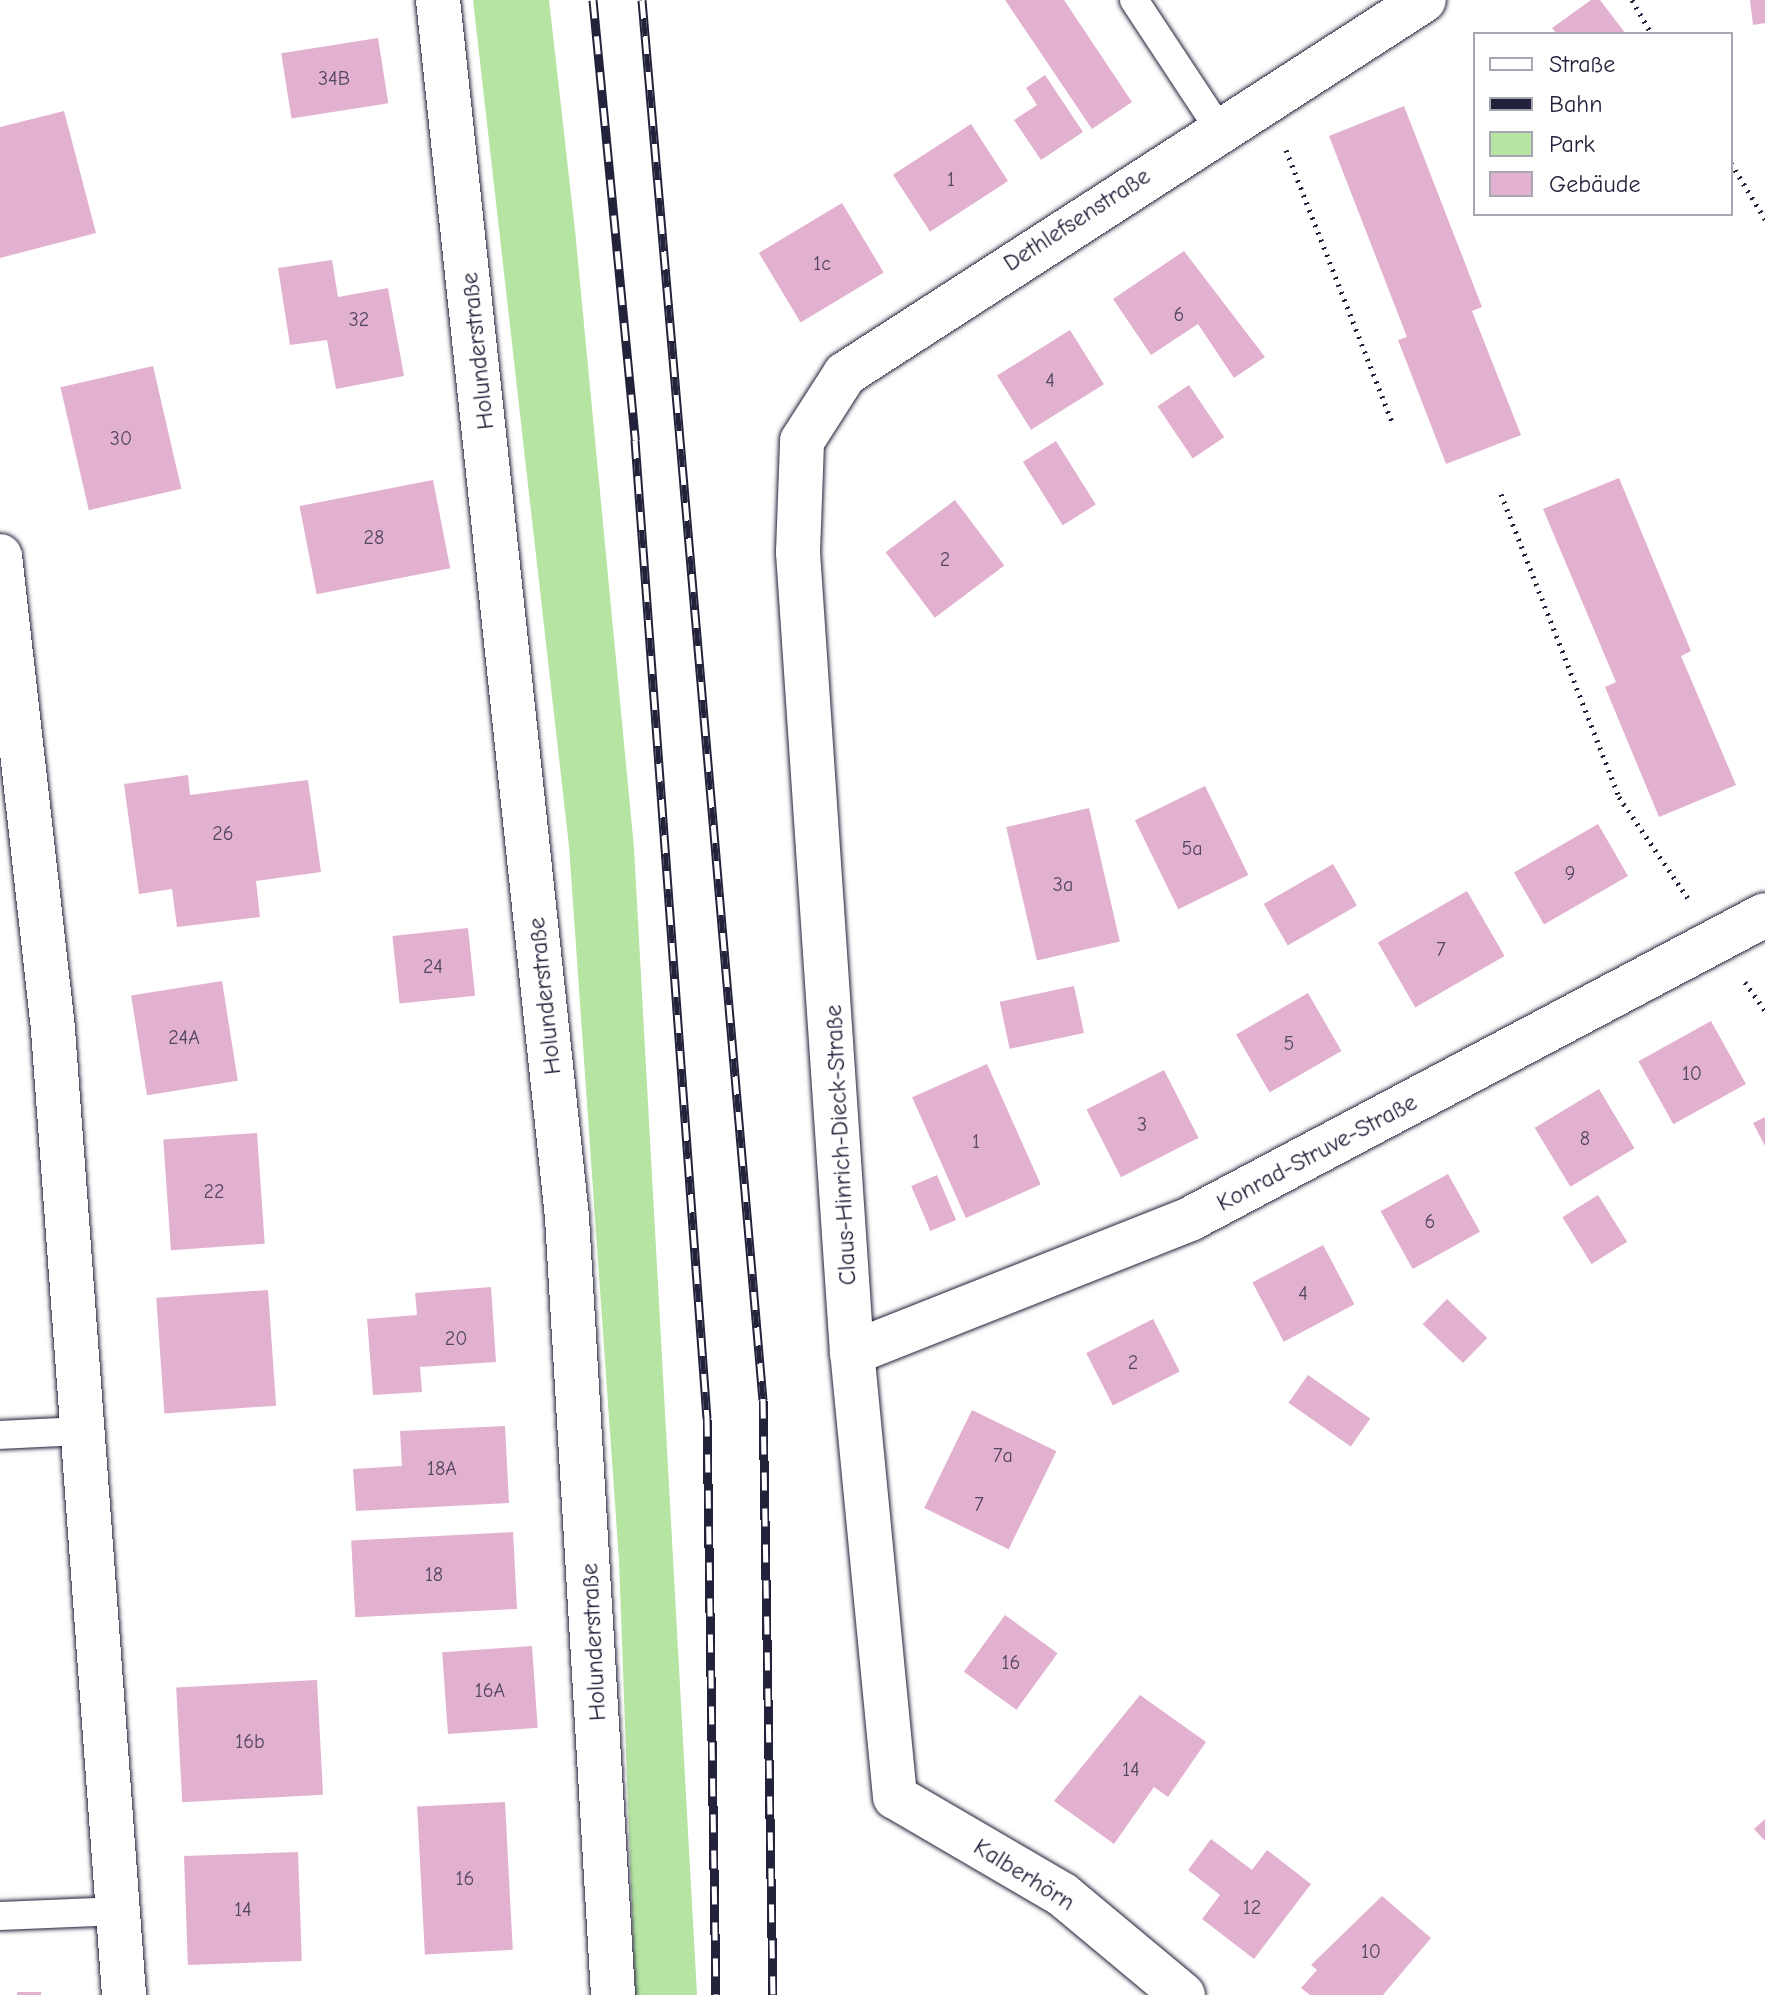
<!DOCTYPE html>
<meta charset="utf-8">
<style>
body{margin:0}
#map{position:relative;width:1765px;height:1995px;overflow:hidden;background:#fff;font-family:"Comic Neue",sans-serif}
div>[style]{position:absolute}
.green>*{inset:0;background:#b6e4a3}
.building>*{inset:0;background:#e3b1d0;transform-origin:0 0}
.path>*{height:5px;margin-top:-2.5px;transform-origin:0;background:repeating-linear-gradient(90deg,#22223b 0 2px,transparent 0 8px)}
.roads{filter:drop-shadow(0 0 2px #22223b) drop-shadow(0 0 2px #22223b)}
.service>*{height:28px;margin:-14px;padding:0 14px;transform-origin:14px;border-radius:14px;background:#fff}
.minor>*{height:44px;margin:-22px;padding:0 22px;transform-origin:22px;border-radius:22px;background:#fff}
.rail>*{height:9px;margin-top:-4.5px;transform-origin:0;background:repeating-linear-gradient(90deg,#fff 0 18px,#22223b 0 36px);box-sizing:border-box;border-block:2px solid #22223b}
span{translate:-50% -50%;white-space:nowrap;text-align:center;line-height:1.15;-webkit-text-stroke:6px #fff;paint-order:stroke}
.number-label{font-size:20px;color:#524660}
.number-label span{-webkit-text-stroke-width:0}
.street-label{font-size:24px;color:#22223b}
.legend{position:absolute;left:1473px;top:32px;width:260px;height:184px;box-sizing:border-box;background:#fff;border:2px solid #a7a7b1;margin:0;padding:10px 14px;list-style:none;font-size:24px;color:#22223b}
.legend li{display:flex;align-items:center;gap:16px;height:40px}
.legend b{width:40px;border:2px solid #a7a7b1}
</style>
<div id="map">
<div class="green">
<i style="clip-path:polygon(473px 0,549px 0,575px 230px,634px 848px,697px 1995px,635px 1995px,619px 1561px,569px 846px)"></i>
</div>
<div class="building">
<i style="clip-path:polygon(1005px 0,1064px 0,1132px 102px,1092px 129px)"></i>
<i style="clip-path:polygon(1591px 0,1600px 0,1626px 34px,1557px 34px,1552px 28px)"></i>
<i style="clip-path:polygon(1750px 0,1765px 0,1765px 23px,1753px 25px)"></i>
<i style="left:378px;top:38px;width:66px;height:98px;rotate:81deg"></i>
<i style="clip-path:polygon(1045px 75px,1083px 132px,1041px 160px,1014px 120px,1037px 105px,1026px 88px)"></i>
<i style="clip-path:polygon(1404px 106px,1482px 307px,1472px 311px,1521px 435px,1446px 464px,1398px 340px,1407px 337px,1329px 136px)"></i>
<i style="clip-path:polygon(64px 111px,96px 233px,0 258px,0 127px)"></i>
<i style="left:971px;top:124px;width:68px;height:93px;rotate:57deg"></i>
<i style="left:842px;top:203px;width:81px;height:97px;rotate:59deg"></i>
<i style="clip-path:polygon(1184px 251px,1265px 357px,1234px 378px,1198px 324px,1151px 355px,1113px 299px)"></i>
<i style="clip-path:polygon(332px 260px,338px 297px,388px 288px,404px 376px,336px 389px,327px 340px,290px 345px,278px 268px)"></i>
<i style="left:1070px;top:330px;width:64px;height:86px;rotate:58deg"></i>
<i style="left:153px;top:366px;width:126px;height:95px;rotate:77deg"></i>
<i style="left:1189px;top:385px;width:63px;height:38px;rotate:56deg"></i>
<i style="left:1056px;top:441px;width:75px;height:39px;rotate:58deg"></i>
<i style="clip-path:polygon(1619px 478px,1691px 651px,1681px 656px,1736px 785px,1659px 817px,1605px 687px,1616px 682px,1543px 509px)"></i>
<i style="left:433px;top:480px;width:90px;height:136px;rotate:79deg"></i>
<i style="left:955px;top:500px;width:82px;height:87px;rotate:53deg"></i>
<i style="clip-path:polygon(188px 775px,190px 795px,308px 780px,321px 872px,256px 881px,260px 917px,177px 927px,172px 889px,139px 894px,124px 784px)"></i>
<i style="left:1205px;top:786px;width:99px;height:78px;rotate:64deg"></i>
<i style="left:1089px;top:808px;width:137px;height:85px;rotate:77deg"></i>
<i style="left:1598px;top:824px;width:60px;height:97px;rotate:60deg"></i>
<i style="left:1333px;top:864px;width:48px;height:80px;rotate:60deg"></i>
<i style="left:1467px;top:891px;width:75px;height:103px;rotate:60deg"></i>
<i style="left:468px;top:928px;width:68px;height:76px;rotate:84deg"></i>
<i style="left:222px;top:981px;width:101px;height:92px;rotate:81deg"></i>
<i style="left:1074px;top:986px;width:48px;height:76px;rotate:78deg"></i>
<i style="left:1308px;top:993px;width:67px;height:83px;rotate:60deg"></i>
<i style="left:1711px;top:1021px;width:72px;height:83px;rotate:61deg"></i>
<i style="left:987px;top:1064px;width:132px;height:82px;rotate:66deg"></i>
<i style="left:1164px;top:1070px;width:76px;height:87px;rotate:63deg"></i>
<i style="left:1599px;top:1089px;width:69px;height:75px;rotate:59deg"></i>
<i style="clip-path:polygon(1765px 1117px,1765px 1146px,1753px 1123px)"></i>
<i style="left:257px;top:1133px;width:111px;height:94px;rotate:86deg"></i>
<i style="left:1448px;top:1174px;width:66px;height:77px;rotate:61deg"></i>
<i style="left:937px;top:1175px;width:49px;height:28px;rotate:67deg"></i>
<i style="left:1598px;top:1195px;width:55px;height:42px;rotate:58deg"></i>
<i style="left:1323px;top:1245px;width:67px;height:80px;rotate:62deg"></i>
<i style="clip-path:polygon(491px 1287px,496px 1362px,420px 1367px,422px 1392px,373px 1395px,367px 1319px,417px 1315px,415px 1293px)"></i>
<i style="left:268px;top:1290px;width:116px;height:112px;rotate:86deg"></i>
<i style="left:1447px;top:1299px;width:56px;height:35px;rotate:44deg"></i>
<i style="left:1153px;top:1319px;width:59px;height:75px;rotate:63deg"></i>
<i style="left:1308px;top:1375px;width:76px;height:34px;rotate:35deg"></i>
<i style="left:972px;top:1410px;width:94px;height:109px;rotate:26deg"></i>
<i style="clip-path:polygon(505px 1426px,509px 1503px,356px 1511px,353px 1469px,402px 1466px,400px 1431px)"></i>
<i style="left:513px;top:1532px;width:77px;height:162px;rotate:87deg"></i>
<i style="left:1005px;top:1615px;width:65px;height:70px;rotate:36deg"></i>
<i style="left:532px;top:1646px;width:82px;height:90px;rotate:86deg"></i>
<i style="left:317px;top:1680px;width:115px;height:141px;rotate:87deg"></i>
<i style="clip-path:polygon(1140px 1695px,1206px 1742px,1168px 1797px,1154px 1787px,1114px 1844px,1054px 1801px)"></i>
<i style="left:505px;top:1802px;width:148px;height:88px;rotate:87deg"></i>
<i style="clip-path:polygon(1765px 1819px,1765px 1841px,1754px 1829px)"></i>
<i style="clip-path:polygon(1211px 1839px,1252px 1870px,1267px 1850px,1311px 1884px,1254px 1959px,1202px 1919px,1220px 1895px,1188px 1870px)"></i>
<i style="left:298px;top:1852px;width:109px;height:114px;rotate:88deg"></i>
<i style="clip-path:polygon(1382px 1896px,1431px 1938px,1383px 1995px,1310px 1995px,1301px 1988px,1317px 1970px,1311px 1965px)"></i>
<i style="left:17px;top:1992px;width:24px;height:3px"></i>
</div>
<div class="path">
<i style="left:1632px;top:0;width:39px;rotate:60deg"></i>
<i style="left:1286px;top:150px;width:295px;rotate:68.7deg"></i>
<i style="left:1731px;top:163px;width:66px;rotate:58.7deg"></i>
<i style="left:1501px;top:494px;width:325px;rotate:68.7deg"></i>
<i style="left:1619px;top:797px;width:122px;rotate:55.7deg"></i>
<i style="left:1745px;top:982px;width:35px;rotate:55deg"></i>
</div>
<div class="roads">
<div class="service">
<i style="left:1134px;top:0;width:154px;rotate:56.6deg"></i>
<i style="left:0;top:1435px;width:83px;rotate:-2.8deg"></i>
<i style="left:0;top:1916px;width:118px;rotate:-2.4deg"></i>
</div>
<div class="minor">
<i style="left:438px;top:0;width:1225px;rotate:83.95deg"></i>
<i style="left:567px;top:1218px;width:778px;rotate:86.61deg"></i>
<i style="left:0;top:556px;width:477px;rotate:83.6deg"></i>
<i style="left:53px;top:1030px;width:968px;rotate:85.79deg"></i>
<i style="left:852px;top:1353px;width:364px;rotate:-21.6deg"></i>
<i style="left:1190px;top:1219px;width:650px;rotate:-27.87deg"></i>
<i style="left:1183px;top:1995px;width:156px;rotate:-140.2deg"></i>
<i style="left:1063px;top:1895px;width:194px;rotate:-149.7deg"></i>
<i style="left:895px;top:1797px;width:446px;rotate:-95.5deg"></i>
<i style="left:852px;top:1353px;width:803px;rotate:-93.86deg"></i>
<i style="left:798px;top:552px;width:111px;rotate:-87.9deg"></i>
<i style="left:802px;top:441px;width:80px;rotate:-57.3deg"></i>
<i style="left:845px;top:374px;width:689px;rotate:-32.86deg"></i>
</div>
</div>
<div class="rail">
<i style="left:593px;top:0;width:442px;rotate:84.5deg"></i>
<i style="left:635px;top:440px;width:981px;rotate:85.79deg"></i>
<i style="left:707px;top:1418px;width:577px;rotate:89.11deg"></i>
<i style="left:642px;top:0;width:1405px;rotate:85.06deg"></i>
<i style="left:763px;top:1400px;width:595px;rotate:89.04deg"></i>
</div>
<div class="number-label">
<span style="left:334px;top:78px">34B</span>
<span style="left:951px;top:179px">1</span>
<span style="left:822px;top:263px">1c</span>
<span style="left:1179px;top:314px">6</span>
<span style="left:359px;top:319px">32</span>
<span style="left:1050px;top:380px">4</span>
<span style="left:121px;top:438px">30</span>
<span style="left:374px;top:537px">28</span>
<span style="left:945px;top:559px">2</span>
<span style="left:223px;top:833px">26</span>
<span style="left:1192px;top:848px">5a</span>
<span style="left:1570px;top:873px">9</span>
<span style="left:1063px;top:884px">3a</span>
<span style="left:1441px;top:949px">7</span>
<span style="left:433px;top:966px">24</span>
<span style="left:184px;top:1037px">24A</span>
<span style="left:1289px;top:1043px">5</span>
<span style="left:1692px;top:1073px">10</span>
<span style="left:1142px;top:1124px">3</span>
<span style="left:1585px;top:1138px">8</span>
<span style="left:976px;top:1141px">1</span>
<span style="left:214px;top:1191px">22</span>
<span style="left:1430px;top:1221px">6</span>
<span style="left:1303px;top:1293px">4</span>
<span style="left:456px;top:1338px">20</span>
<span style="left:1133px;top:1362px">2</span>
<span style="left:1003px;top:1455px">7a</span>
<span style="left:442px;top:1468px">18A</span>
<span style="left:979px;top:1504px">7</span>
<span style="left:434px;top:1574px">18</span>
<span style="left:1011px;top:1662px">16</span>
<span style="left:490px;top:1690px">16A</span>
<span style="left:250px;top:1741px">16b</span>
<span style="left:1131px;top:1769px">14</span>
<span style="left:465px;top:1878px">16</span>
<span style="left:1252px;top:1907px">12</span>
<span style="left:243px;top:1909px">14</span>
<span style="left:1371px;top:1951px">10</span>
</div>
<div class="street-label">
<span style="left:1077px;top:220px;rotate:-33deg">Dethlefsenstraße</span>
<span style="left:478px;top:351px;rotate:-96deg">Holunderstraße</span>
<span style="left:545px;top:996px;rotate:-96deg">Holunderstraße</span>
<span style="left:841px;top:1145px;rotate:-93deg">Claus-Hinrich-Dieck-Straße</span>
<span style="left:1317px;top:1153px;rotate:-28deg">Konrad-Struve-Straße</span>
<span style="left:594px;top:1642px;rotate:-93deg">Holunderstraße</span>
<span style="left:1024px;top:1875px;rotate:32deg">Kalberhörn</span>
</div>
<ul class="legend">
<li><b style="height:10px;background:#fff"></b>Straße</li>
<li><b style="height:10px;background:#22223b"></b>Bahn</li>
<li><b style="height:22px;background:#b6e4a3"></b>Park</li>
<li><b style="height:22px;background:#e3b1d0"></b>Gebäude</li>
</ul>
</div>
